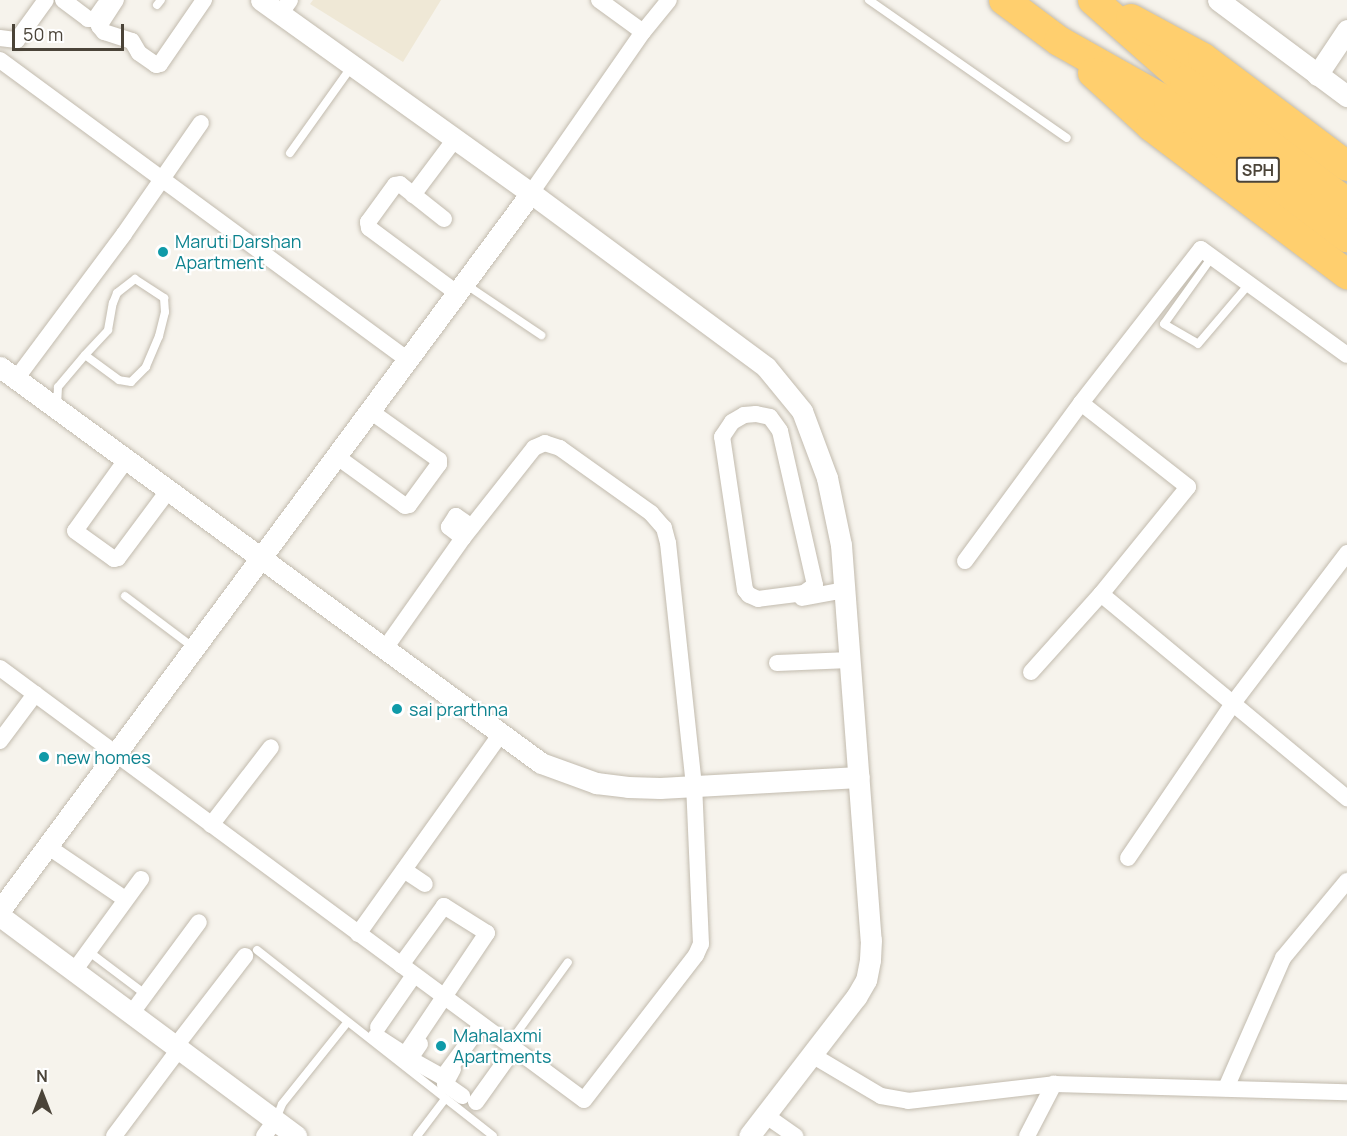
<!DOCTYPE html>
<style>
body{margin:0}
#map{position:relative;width:1347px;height:1136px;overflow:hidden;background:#f6f3ec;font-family:Manrope,sans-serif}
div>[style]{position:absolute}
.education>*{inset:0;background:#efe8d6}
.roads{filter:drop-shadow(0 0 2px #c2bbae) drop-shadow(0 0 2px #c2bbae)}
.service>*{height:8px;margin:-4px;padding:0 4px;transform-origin:4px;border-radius:4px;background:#fff}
.minor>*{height:16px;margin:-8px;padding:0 8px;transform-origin:8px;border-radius:8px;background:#fff}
.tertiary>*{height:21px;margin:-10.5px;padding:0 10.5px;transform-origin:10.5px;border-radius:10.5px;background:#fff}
.motorway>*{height:30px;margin:-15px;padding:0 15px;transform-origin:15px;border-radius:15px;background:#ffcf6e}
.dots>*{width:16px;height:16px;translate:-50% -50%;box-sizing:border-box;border:3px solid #fff;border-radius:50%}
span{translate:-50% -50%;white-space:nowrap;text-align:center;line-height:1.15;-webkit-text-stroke:4.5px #fff;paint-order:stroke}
.shield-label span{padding:2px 4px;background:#fff;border:2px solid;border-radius:4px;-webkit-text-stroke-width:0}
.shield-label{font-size:16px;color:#4b4439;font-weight:700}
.culture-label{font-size:18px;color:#0d838f}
.left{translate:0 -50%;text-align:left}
.north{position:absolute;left:12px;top:1064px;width:60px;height:60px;-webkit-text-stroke:4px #fff;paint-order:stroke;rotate:0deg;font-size:16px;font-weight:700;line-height:24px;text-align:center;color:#4b4439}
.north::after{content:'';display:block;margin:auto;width:21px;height:27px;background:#4b4439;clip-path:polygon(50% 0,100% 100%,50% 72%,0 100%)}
.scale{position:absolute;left:12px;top:24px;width:112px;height:27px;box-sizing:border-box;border:3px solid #4b4439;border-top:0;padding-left:8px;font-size:18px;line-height:21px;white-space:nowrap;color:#4b4439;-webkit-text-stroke:4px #fff;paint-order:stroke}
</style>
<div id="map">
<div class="education">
<i style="clip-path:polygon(313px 0,441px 0,403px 62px,310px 4px)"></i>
</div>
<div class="roads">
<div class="service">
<i style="left:869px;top:0;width:241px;rotate:34.9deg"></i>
<i style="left:157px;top:5px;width:6px;rotate:-51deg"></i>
<i style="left:290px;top:153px;width:107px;rotate:-54.5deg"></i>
<i style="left:1212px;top:257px;width:82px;rotate:125.6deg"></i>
<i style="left:1164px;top:324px;width:39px;rotate:30deg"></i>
<i style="left:1198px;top:344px;width:79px;rotate:-49.6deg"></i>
<i style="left:465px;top:284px;width:92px;rotate:33.9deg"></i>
<i style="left:57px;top:406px;width:19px;rotate:-87deg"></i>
<i style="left:58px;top:387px;width:42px;rotate:-49.8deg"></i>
<i style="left:85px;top:355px;width:34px;rotate:-47deg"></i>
<i style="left:108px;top:330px;width:27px;rotate:-80deg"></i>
<i style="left:113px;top:303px;width:11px;rotate:-68deg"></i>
<i style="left:117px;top:293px;width:23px;rotate:-38deg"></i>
<i style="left:135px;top:279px;width:35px;rotate:33deg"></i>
<i style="left:164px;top:298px;width:14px;rotate:86deg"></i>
<i style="left:165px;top:312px;width:25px;rotate:104deg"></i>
<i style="left:159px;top:336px;width:34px;rotate:113deg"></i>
<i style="left:146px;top:367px;width:21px;rotate:135deg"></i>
<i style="left:131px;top:382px;width:12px;rotate:-171deg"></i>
<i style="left:119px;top:380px;width:42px;rotate:-143.7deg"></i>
<i style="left:125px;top:596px;width:86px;rotate:37deg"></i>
<i style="left:257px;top:950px;width:300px;rotate:38.2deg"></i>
<i style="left:88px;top:951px;width:66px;rotate:37deg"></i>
<i style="left:508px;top:1045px;width:102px;rotate:-54.1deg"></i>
<i style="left:276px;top:1119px;width:16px;rotate:-68deg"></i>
<i style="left:282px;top:1104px;width:104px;rotate:-51.3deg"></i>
<i style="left:417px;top:1136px;width:46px;rotate:-52.9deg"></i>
</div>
<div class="minor">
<i style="left:63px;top:0;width:31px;rotate:37deg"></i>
<i style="left:88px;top:19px;width:7px"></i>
<i style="left:95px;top:19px;width:16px;rotate:-55deg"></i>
<i style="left:116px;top:0;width:31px;rotate:123deg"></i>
<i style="left:99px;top:26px;width:8px;rotate:50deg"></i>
<i style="left:104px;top:32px;width:29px;rotate:18deg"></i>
<i style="left:132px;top:41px;width:14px;rotate:60deg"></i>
<i style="left:139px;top:53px;width:21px;rotate:35deg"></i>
<i style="left:156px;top:65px;width:4px;rotate:-14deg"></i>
<i style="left:160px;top:64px;width:78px;rotate:-55.5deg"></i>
<i style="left:599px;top:0;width:54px;rotate:36deg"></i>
<i style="left:280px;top:14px;width:17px;rotate:-54deg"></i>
<i style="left:0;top:38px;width:17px;rotate:7deg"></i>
<i style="left:17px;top:40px;width:49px;rotate:-54.1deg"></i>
<i style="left:0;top:60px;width:506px;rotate:36.33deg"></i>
<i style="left:531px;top:193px;width:196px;rotate:-55.2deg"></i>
<i style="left:643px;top:32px;width:41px;rotate:-50.9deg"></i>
<i style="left:413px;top:195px;width:70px;rotate:-53.1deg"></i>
<i style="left:444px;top:219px;width:56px;rotate:-141.5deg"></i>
<i style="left:400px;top:184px;width:5px;rotate:169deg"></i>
<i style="left:395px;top:185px;width:46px;rotate:126.1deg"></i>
<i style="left:368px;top:222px;width:6px;rotate:81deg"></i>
<i style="left:369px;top:228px;width:109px;rotate:36.5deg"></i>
<i style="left:16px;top:379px;width:181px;rotate:-53.3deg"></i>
<i style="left:124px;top:234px;width:135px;rotate:-55.3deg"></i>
<i style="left:1081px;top:403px;width:136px;rotate:38.1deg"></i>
<i style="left:1188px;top:487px;width:138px;rotate:129.1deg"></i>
<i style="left:1101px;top:594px;width:320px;rotate:39.7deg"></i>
<i style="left:756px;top:414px;width:14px;rotate:12deg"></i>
<i style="left:770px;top:417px;width:17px;rotate:54deg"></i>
<i style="left:780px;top:431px;width:158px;rotate:77.2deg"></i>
<i style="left:815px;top:585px;width:14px;rotate:144deg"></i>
<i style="left:804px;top:593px;width:46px;rotate:172.6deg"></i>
<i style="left:758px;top:599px;width:10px;rotate:-156deg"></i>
<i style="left:749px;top:595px;width:6px;rotate:-129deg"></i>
<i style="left:745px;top:590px;width:155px;rotate:-98.5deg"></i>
<i style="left:722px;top:437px;width:18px;rotate:-56deg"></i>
<i style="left:732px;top:422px;width:14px;rotate:-30deg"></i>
<i style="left:744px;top:415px;width:12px;rotate:-5deg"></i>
<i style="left:336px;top:456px;width:85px;rotate:35.9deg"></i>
<i style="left:405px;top:506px;width:4px;rotate:-14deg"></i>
<i style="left:409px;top:505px;width:51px;rotate:-53.8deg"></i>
<i style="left:439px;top:464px;width:4px;rotate:-90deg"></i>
<i style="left:439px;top:460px;width:85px;rotate:-144.6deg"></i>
<i style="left:126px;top:460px;width:87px;rotate:125.7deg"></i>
<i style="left:75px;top:531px;width:48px;rotate:35.7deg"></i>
<i style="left:114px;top:559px;width:4px;rotate:-14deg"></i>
<i style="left:118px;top:558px;width:84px;rotate:-53.3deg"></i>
<i style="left:463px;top:538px;width:18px;rotate:-142deg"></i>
<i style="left:449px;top:527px;width:13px;rotate:-58deg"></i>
<i style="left:456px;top:516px;width:19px;rotate:35deg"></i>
<i style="left:965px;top:561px;width:196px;rotate:-53.7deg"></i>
<i style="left:1081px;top:403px;width:195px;rotate:-52.1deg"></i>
<i style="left:1201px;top:249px;width:180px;rotate:36deg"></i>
<i style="left:802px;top:598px;width:44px;rotate:-10.5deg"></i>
<i style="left:777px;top:663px;width:73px;rotate:-2.4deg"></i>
<i style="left:0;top:668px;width:726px;rotate:36.49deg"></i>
<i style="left:584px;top:1100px;width:183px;rotate:-52.3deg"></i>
<i style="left:696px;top:955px;width:12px;rotate:-66deg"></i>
<i style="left:701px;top:944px;width:158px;rotate:-92.5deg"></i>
<i style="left:694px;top:786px;width:244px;rotate:-96.1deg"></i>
<i style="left:668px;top:543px;width:16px;rotate:-105deg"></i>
<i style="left:664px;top:528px;width:20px;rotate:-131deg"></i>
<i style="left:651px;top:513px;width:112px;rotate:-144.5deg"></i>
<i style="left:560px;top:448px;width:16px;rotate:-162deg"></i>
<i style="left:545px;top:443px;width:12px;rotate:156deg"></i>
<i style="left:534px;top:448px;width:115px;rotate:128.3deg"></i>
<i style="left:463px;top:538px;width:137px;rotate:125.2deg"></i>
<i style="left:1031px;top:672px;width:105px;rotate:-48.1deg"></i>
<i style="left:0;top:741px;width:59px;rotate:-53.3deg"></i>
<i style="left:211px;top:825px;width:98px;rotate:-52.4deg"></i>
<i style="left:47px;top:846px;width:87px;rotate:34.2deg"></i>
<i style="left:1128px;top:858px;width:189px;rotate:-55.8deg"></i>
<i style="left:1234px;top:702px;width:187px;rotate:-52.8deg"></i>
<i style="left:404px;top:870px;width:25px;rotate:34deg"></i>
<i style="left:358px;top:934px;width:244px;rotate:-54.5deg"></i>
<i style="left:74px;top:971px;width:114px;rotate:-53.9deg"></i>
<i style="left:131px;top:1014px;width:114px;rotate:-53.5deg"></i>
<i style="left:378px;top:1027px;width:63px;rotate:-55.3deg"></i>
<i style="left:376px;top:1036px;width:35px;rotate:33deg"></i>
<i style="left:405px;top:1055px;width:147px;rotate:-56.1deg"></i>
<i style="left:487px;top:933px;width:51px;rotate:-147.9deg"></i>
<i style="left:444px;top:906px;width:73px;rotate:126.1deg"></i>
<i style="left:420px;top:1044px;width:16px;rotate:125deg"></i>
<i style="left:411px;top:1057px;width:3px;rotate:72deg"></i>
<i style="left:412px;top:1060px;width:35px;rotate:29deg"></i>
<i style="left:443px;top:1077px;width:64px;rotate:-53.8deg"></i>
<i style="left:175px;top:1047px;width:115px;rotate:-52.4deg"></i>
<i style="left:812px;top:1055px;width:80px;rotate:30.7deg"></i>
<i style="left:881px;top:1096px;width:27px;rotate:10deg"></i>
<i style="left:908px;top:1101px;width:147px;rotate:-6.6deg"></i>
<i style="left:1054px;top:1084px;width:293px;rotate:1.6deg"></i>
<i style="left:453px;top:1069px;width:17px;rotate:118deg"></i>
<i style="left:445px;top:1084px;width:21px;rotate:35deg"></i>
<i style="left:1226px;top:1088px;width:142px;rotate:-66.3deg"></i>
<i style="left:1283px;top:958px;width:100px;rotate:-50.3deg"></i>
<i style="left:476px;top:1102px;width:65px;rotate:-54.4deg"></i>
<i style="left:765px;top:1115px;width:37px;rotate:35deg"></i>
<i style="left:114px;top:1136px;width:109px;rotate:-53.2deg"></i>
<i style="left:264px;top:1136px;width:19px;rotate:-54deg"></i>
<i style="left:1027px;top:1136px;width:59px;rotate:-62.6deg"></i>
</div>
<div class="tertiary">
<i style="left:261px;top:0;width:332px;rotate:35.6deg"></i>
<i style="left:531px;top:193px;width:292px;rotate:36.5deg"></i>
<i style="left:766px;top:367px;width:57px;rotate:50.7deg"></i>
<i style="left:802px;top:411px;width:72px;rotate:69.5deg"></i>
<i style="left:827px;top:478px;width:68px;rotate:78.2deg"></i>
<i style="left:841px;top:545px;width:396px;rotate:85.7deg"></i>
<i style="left:871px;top:940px;width:20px;rotate:93deg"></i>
<i style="left:870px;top:960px;width:20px;rotate:101deg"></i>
<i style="left:866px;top:980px;width:20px;rotate:120deg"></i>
<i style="left:856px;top:997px;width:175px;rotate:127.6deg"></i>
<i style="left:1218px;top:0;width:161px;rotate:36.7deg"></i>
<i style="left:1317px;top:75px;width:54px;rotate:-56.3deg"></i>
<i style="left:0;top:367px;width:670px;rotate:36.2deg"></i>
<i style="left:541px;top:763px;width:59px;rotate:20deg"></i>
<i style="left:596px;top:783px;width:32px;rotate:7deg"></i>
<i style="left:628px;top:787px;width:32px;rotate:2deg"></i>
<i style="left:660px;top:788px;width:199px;rotate:-3.2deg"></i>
<i style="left:0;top:910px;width:892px;rotate:-53.48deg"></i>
<i style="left:0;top:916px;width:369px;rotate:36.6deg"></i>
</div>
<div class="motorway">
<i style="left:1004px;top:0;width:69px;rotate:36.7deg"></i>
<i style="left:1059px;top:41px;width:126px;rotate:29.4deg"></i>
<i style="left:1169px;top:103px;width:223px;rotate:37deg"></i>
<i style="left:1093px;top:0;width:123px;rotate:41.4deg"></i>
<i style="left:1185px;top:81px;width:203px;rotate:37deg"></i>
<i style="left:1131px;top:19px;width:82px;rotate:28.4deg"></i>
<i style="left:1203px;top:58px;width:180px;rotate:36.9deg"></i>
<i style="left:1093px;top:73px;width:79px;rotate:42.4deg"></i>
<i style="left:1151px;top:126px;width:246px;rotate:37.1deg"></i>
</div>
</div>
<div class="dots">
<i style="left:163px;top:252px;background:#0f9aa8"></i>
<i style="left:397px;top:709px;background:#0f9aa8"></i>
<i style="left:44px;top:757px;background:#0f9aa8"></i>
<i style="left:441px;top:1046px;background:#0f9aa8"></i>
</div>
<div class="shield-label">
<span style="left:1258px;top:170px">SPH</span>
</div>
<div class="culture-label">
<span class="left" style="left:175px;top:252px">Maruti Darshan<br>Apartment</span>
<span class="left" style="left:409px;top:709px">sai prarthna</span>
<span class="left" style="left:56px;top:757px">new homes</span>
<span class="left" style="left:453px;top:1046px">Mahalaxmi<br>Apartments</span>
</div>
<div class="north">N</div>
<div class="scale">50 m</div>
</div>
